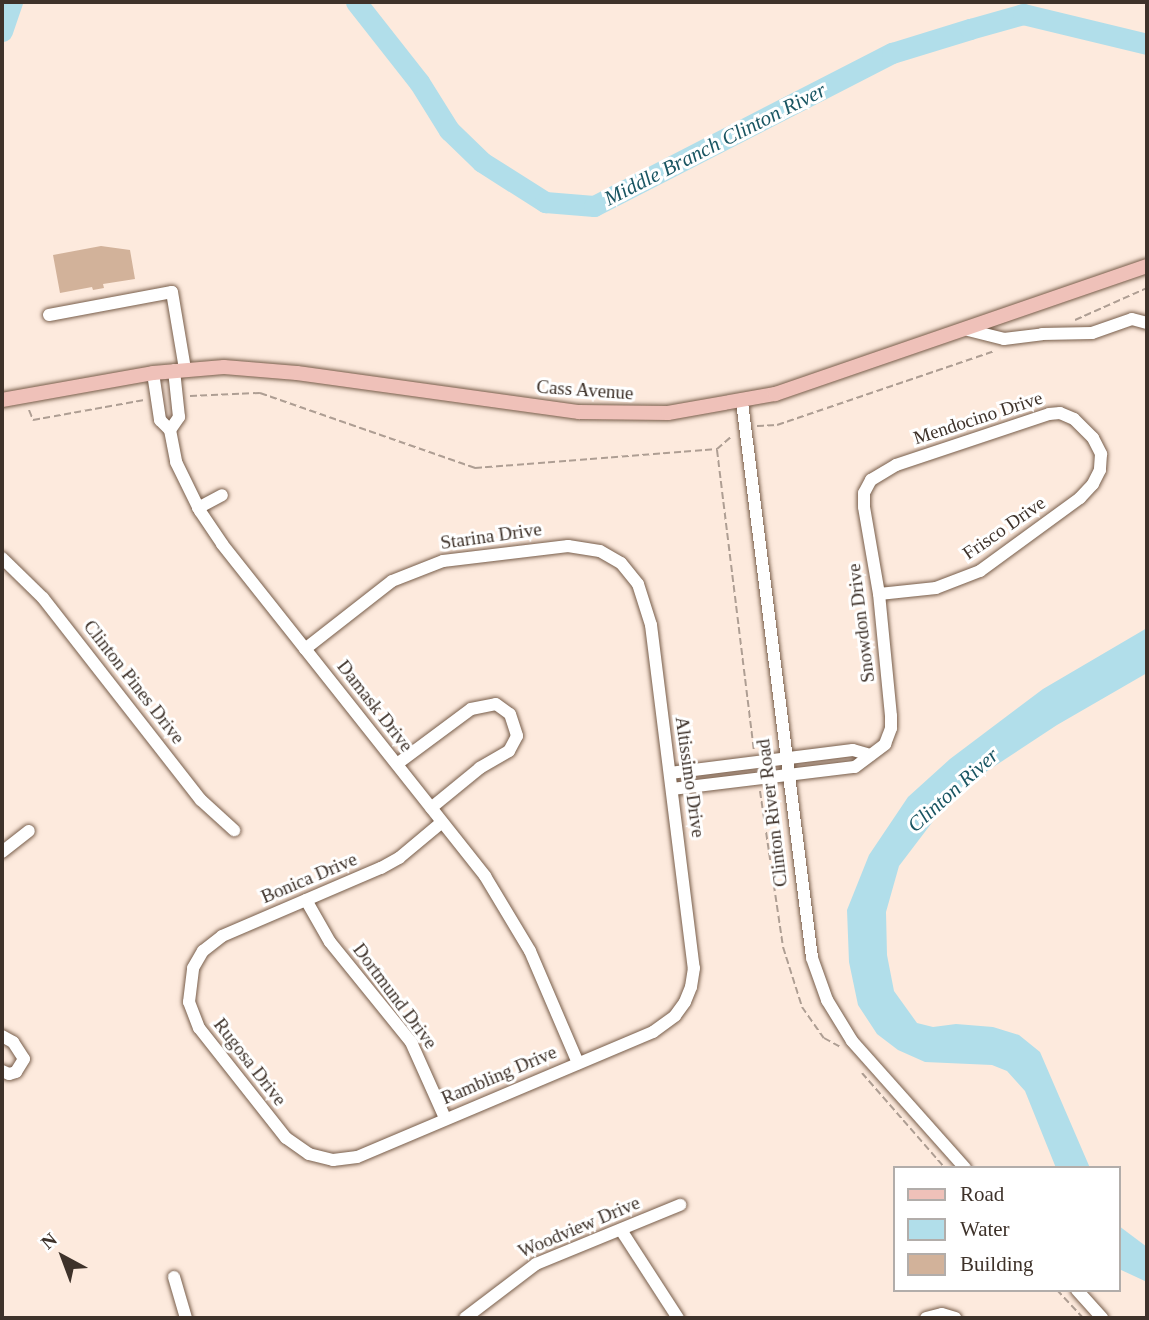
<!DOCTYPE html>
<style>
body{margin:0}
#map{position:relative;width:1149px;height:1320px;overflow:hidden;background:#fdeadd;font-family:"Times New Roman",serif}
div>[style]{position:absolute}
.water>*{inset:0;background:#b1deea}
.river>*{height:21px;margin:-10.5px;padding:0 10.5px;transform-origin:10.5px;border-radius:10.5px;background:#b1deea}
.building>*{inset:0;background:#d2b29a}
.path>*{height:2px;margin-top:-1px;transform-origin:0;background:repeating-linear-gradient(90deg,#ae9e93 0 7px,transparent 0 10.5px)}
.roads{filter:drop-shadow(0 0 2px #775d4a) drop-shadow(0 0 2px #775d4a)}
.minor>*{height:12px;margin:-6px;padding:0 6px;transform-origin:6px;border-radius:6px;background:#fff}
.major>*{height:14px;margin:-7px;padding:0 7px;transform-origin:7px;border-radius:7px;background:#efc1b9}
span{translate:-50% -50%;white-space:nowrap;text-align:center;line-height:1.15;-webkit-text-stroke:6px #fff;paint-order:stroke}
.street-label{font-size:19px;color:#3e322a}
.water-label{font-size:21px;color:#195562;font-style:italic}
.frame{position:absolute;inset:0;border:4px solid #3e322a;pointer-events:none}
.legend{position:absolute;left:893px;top:1166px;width:228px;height:126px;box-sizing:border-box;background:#fff;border:2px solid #b2adaa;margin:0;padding:9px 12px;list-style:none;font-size:21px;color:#3e322a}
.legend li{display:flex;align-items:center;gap:14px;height:35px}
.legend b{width:35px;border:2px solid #b2adaa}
.north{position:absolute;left:28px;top:1222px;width:70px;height:70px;-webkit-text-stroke:5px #fff;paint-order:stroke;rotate:319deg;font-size:19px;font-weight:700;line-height:28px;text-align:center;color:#3e322a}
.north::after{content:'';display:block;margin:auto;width:24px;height:32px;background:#3e322a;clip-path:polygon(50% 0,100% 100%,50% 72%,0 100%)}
</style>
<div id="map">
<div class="water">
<i style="clip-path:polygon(1147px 628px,1147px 673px,1057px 725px,969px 783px,937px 816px,899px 866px,886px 912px,887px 955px,894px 991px,917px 1023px,933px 1027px,956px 1024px,993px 1027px,1019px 1035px,1040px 1052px,1090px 1168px,1056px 1168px,1025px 1091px,1007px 1071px,992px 1065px,925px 1062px,898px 1050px,877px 1034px,858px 1005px,849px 962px,847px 910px,869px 855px,908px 797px,950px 759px,1043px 689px)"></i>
<i style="clip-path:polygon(1119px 1226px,1147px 1247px,1147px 1282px,1119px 1269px)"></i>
</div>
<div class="river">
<i style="left:356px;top:2px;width:102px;rotate:51.8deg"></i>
<i style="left:419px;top:82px;width:57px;rotate:58deg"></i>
<i style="left:449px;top:130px;width:46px;rotate:44.1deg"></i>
<i style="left:482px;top:162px;width:75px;rotate:32.4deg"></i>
<i style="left:545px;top:202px;width:49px;rotate:4.7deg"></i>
<i style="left:594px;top:206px;width:335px;rotate:-27.2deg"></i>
<i style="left:892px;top:53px;width:82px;rotate:-17.1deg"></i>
<i style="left:970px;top:29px;width:55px;rotate:-15.8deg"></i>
<i style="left:1023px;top:14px;width:128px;rotate:13.6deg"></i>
<i style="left:2px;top:31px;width:31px;rotate:-71deg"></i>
</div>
<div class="building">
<i style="clip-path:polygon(101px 246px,130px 250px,135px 279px,103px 284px,104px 288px,93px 290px,92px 287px,60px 293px,53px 255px)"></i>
</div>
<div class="path">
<i style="left:1075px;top:320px;width:79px;rotate:-24deg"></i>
<i style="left:190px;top:396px;width:70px;rotate:-2.5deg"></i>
<i style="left:260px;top:393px;width:228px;rotate:19.2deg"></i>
<i style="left:475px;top:468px;width:243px;rotate:-4.5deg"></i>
<i style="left:717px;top:449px;width:20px;rotate:-41deg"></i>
<i style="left:29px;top:410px;width:11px;rotate:68deg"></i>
<i style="left:33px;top:420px;width:113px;rotate:-10.2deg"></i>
<i style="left:757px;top:426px;width:20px;rotate:-3deg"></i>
<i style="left:777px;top:425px;width:229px;rotate:-18.8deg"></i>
<i style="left:717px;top:450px;width:302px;rotate:83deg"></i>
<i style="left:760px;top:791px;width:158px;rotate:81.6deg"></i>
<i style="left:783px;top:947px;width:63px;rotate:72.4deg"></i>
<i style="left:802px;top:1007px;width:38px;rotate:55deg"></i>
<i style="left:824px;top:1038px;width:18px;rotate:29deg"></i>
<i style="left:862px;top:1073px;width:126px;rotate:48.9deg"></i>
<i style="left:1057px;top:1290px;width:38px;rotate:47deg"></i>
</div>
<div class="roads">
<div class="minor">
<i style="left:49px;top:315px;width:125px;rotate:-10.6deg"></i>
<i style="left:172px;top:292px;width:78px;rotate:80.4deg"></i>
<i style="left:964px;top:329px;width:41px;rotate:14deg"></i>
<i style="left:1004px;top:339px;width:38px;rotate:-7deg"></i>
<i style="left:1042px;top:334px;width:50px;rotate:-1.1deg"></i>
<i style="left:1092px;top:333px;width:42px;rotate:-19.3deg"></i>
<i style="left:1132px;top:319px;width:16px;rotate:15deg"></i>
<i style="left:153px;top:373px;width:48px;rotate:81.5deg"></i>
<i style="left:160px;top:420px;width:14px;rotate:45deg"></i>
<i style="left:170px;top:430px;width:33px;rotate:79deg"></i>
<i style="left:176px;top:462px;width:55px;rotate:63.9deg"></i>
<i style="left:200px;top:511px;width:40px;rotate:56deg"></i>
<i style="left:222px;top:544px;width:424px;rotate:51.6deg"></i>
<i style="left:485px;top:876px;width:87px;rotate:59deg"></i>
<i style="left:530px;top:951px;width:122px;rotate:66.8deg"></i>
<i style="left:742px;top:402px;width:560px;rotate:82.82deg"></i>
<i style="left:812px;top:958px;width:45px;rotate:70.3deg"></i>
<i style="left:827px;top:1000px;width:48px;rotate:58.6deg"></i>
<i style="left:852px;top:1041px;width:170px;rotate:48.3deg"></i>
<i style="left:170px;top:430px;width:16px;rotate:-55deg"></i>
<i style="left:179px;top:417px;width:47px;rotate:-96.1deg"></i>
<i style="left:198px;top:508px;width:27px;rotate:-28deg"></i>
<i style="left:2px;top:558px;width:57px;rotate:44.3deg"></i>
<i style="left:43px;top:598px;width:256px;rotate:52deg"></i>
<i style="left:201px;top:800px;width:45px;rotate:42.3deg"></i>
<i style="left:305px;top:649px;width:110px;rotate:-38deg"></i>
<i style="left:392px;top:581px;width:55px;rotate:-21.4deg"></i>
<i style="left:443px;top:561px;width:126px;rotate:-6.8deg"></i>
<i style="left:568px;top:546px;width:32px;rotate:9deg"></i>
<i style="left:600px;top:551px;width:24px;rotate:30deg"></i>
<i style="left:621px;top:563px;width:27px;rotate:51deg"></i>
<i style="left:638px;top:584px;width:43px;rotate:72.4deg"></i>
<i style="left:651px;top:625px;width:346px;rotate:82.9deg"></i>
<i style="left:694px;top:968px;width:19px;rotate:99deg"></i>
<i style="left:691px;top:987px;width:16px;rotate:112deg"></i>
<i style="left:685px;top:1002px;width:17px;rotate:126deg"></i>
<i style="left:675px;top:1016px;width:27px;rotate:144deg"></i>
<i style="left:653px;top:1032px;width:321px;rotate:157.1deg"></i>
<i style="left:357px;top:1157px;width:24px;rotate:173deg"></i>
<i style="left:333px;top:1160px;width:25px;rotate:-166deg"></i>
<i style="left:309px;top:1154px;width:28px;rotate:-145deg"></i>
<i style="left:286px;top:1138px;width:140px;rotate:-128.3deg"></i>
<i style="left:199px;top:1028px;width:28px;rotate:-111deg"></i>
<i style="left:189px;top:1002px;width:34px;rotate:-83deg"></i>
<i style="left:193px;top:968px;width:20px;rotate:-60deg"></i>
<i style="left:203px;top:951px;width:24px;rotate:-38deg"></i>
<i style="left:222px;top:936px;width:173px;rotate:-23.2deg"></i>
<i style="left:381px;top:868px;width:21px;rotate:-29deg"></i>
<i style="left:399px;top:858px;width:56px;rotate:-39.9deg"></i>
<i style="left:397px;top:764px;width:92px;rotate:-36.6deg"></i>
<i style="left:471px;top:709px;width:25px;rotate:-11deg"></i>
<i style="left:496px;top:704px;width:17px;rotate:36deg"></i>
<i style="left:510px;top:714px;width:23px;rotate:72deg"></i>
<i style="left:517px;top:736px;width:17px;rotate:118deg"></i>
<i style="left:509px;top:751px;width:34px;rotate:150deg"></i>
<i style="left:480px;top:768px;width:63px;rotate:140.8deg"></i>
<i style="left:670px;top:773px;width:184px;rotate:-7.2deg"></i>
<i style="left:853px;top:750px;width:18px;rotate:16deg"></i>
<i style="left:672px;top:789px;width:184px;rotate:-6.9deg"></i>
<i style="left:855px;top:767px;width:38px;rotate:-37deg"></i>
<i style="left:885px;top:744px;width:17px;rotate:-69deg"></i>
<i style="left:891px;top:728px;width:12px;rotate:-90deg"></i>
<i style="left:891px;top:716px;width:123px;rotate:-95.6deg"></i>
<i style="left:879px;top:594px;width:88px;rotate:-99.8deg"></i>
<i style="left:864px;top:507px;width:14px;rotate:-90deg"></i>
<i style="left:864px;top:493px;width:15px;rotate:-62deg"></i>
<i style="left:871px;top:480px;width:29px;rotate:-31deg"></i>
<i style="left:896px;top:465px;width:161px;rotate:-18.4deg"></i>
<i style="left:1049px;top:414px;width:11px;rotate:-5deg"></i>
<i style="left:1060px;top:413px;width:15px;rotate:23deg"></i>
<i style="left:1074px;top:419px;width:27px;rotate:45deg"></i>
<i style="left:1093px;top:438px;width:18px;rotate:63deg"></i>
<i style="left:1101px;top:454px;width:16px;rotate:94deg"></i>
<i style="left:1100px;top:470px;width:16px;rotate:117deg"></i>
<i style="left:1093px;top:484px;width:19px;rotate:133deg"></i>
<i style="left:1080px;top:498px;width:124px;rotate:143.9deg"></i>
<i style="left:980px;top:571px;width:47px;rotate:158.9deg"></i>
<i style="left:936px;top:588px;width:57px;rotate:174deg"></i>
<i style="left:2px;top:852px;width:34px;rotate:-38deg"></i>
<i style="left:306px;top:900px;width:48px;rotate:60.3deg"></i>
<i style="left:330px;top:942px;width:129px;rotate:51deg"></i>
<i style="left:411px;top:1042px;width:83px;rotate:65.9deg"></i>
<i style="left:2px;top:1036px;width:13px;rotate:29deg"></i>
<i style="left:13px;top:1042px;width:20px;rotate:57deg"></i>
<i style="left:24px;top:1059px;width:15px;rotate:122deg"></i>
<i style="left:16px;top:1072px;width:7px;rotate:164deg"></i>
<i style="left:9px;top:1074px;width:8px;rotate:-157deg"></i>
<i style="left:621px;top:1230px;width:105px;rotate:57.1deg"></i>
<i style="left:174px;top:1277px;width:43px;rotate:73.7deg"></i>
<i style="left:1077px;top:1290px;width:38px;rotate:48deg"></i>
<i style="left:465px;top:1318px;width:89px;rotate:-37.3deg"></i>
<i style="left:536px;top:1264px;width:156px;rotate:-22.3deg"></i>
<i style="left:926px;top:1318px;width:16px;rotate:-14deg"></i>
<i style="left:942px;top:1314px;width:14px;rotate:17deg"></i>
</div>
<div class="major">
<i style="left:2px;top:400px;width:153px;rotate:-10.1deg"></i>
<i style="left:153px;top:373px;width:71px;rotate:-4.8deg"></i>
<i style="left:224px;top:367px;width:73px;rotate:4.7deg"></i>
<i style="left:297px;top:373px;width:285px;rotate:7.9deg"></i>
<i style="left:579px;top:412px;width:89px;rotate:0.6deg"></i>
<i style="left:668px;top:413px;width:109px;rotate:-10.1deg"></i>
<i style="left:775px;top:394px;width:393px;rotate:-19deg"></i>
</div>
</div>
<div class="street-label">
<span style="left:585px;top:390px;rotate:4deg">Cass Avenue</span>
<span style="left:978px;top:418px;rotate:-18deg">Mendocino Drive</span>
<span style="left:1004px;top:528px;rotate:-35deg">Frisco Drive</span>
<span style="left:491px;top:536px;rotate:-8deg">Starina Drive</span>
<span style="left:861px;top:623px;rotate:-97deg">Snowdon Drive</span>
<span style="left:134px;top:682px;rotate:52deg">Clinton Pines Drive</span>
<span style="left:375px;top:706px;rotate:52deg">Damask Drive</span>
<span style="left:690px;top:777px;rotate:82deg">Altissimo Drive</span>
<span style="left:772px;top:813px;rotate:-97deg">Clinton River Road</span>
<span style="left:309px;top:878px;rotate:-23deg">Bonica Drive</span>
<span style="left:395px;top:996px;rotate:53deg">Dortmund Drive</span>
<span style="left:250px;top:1062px;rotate:52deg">Rugosa Drive</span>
<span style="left:499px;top:1075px;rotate:-23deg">Rambling Drive</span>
<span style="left:579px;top:1227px;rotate:-23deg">Woodview Drive</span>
</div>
<div class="water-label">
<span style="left:715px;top:144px;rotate:-27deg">Middle Branch Clinton River</span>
<span style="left:953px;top:790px;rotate:-42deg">Clinton River</span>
</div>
<div class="frame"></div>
<ul class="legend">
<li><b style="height:9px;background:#efc1b9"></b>Road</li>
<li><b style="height:19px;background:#b1deea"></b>Water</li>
<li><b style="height:19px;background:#d2b29a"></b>Building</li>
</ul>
<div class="north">N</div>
</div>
